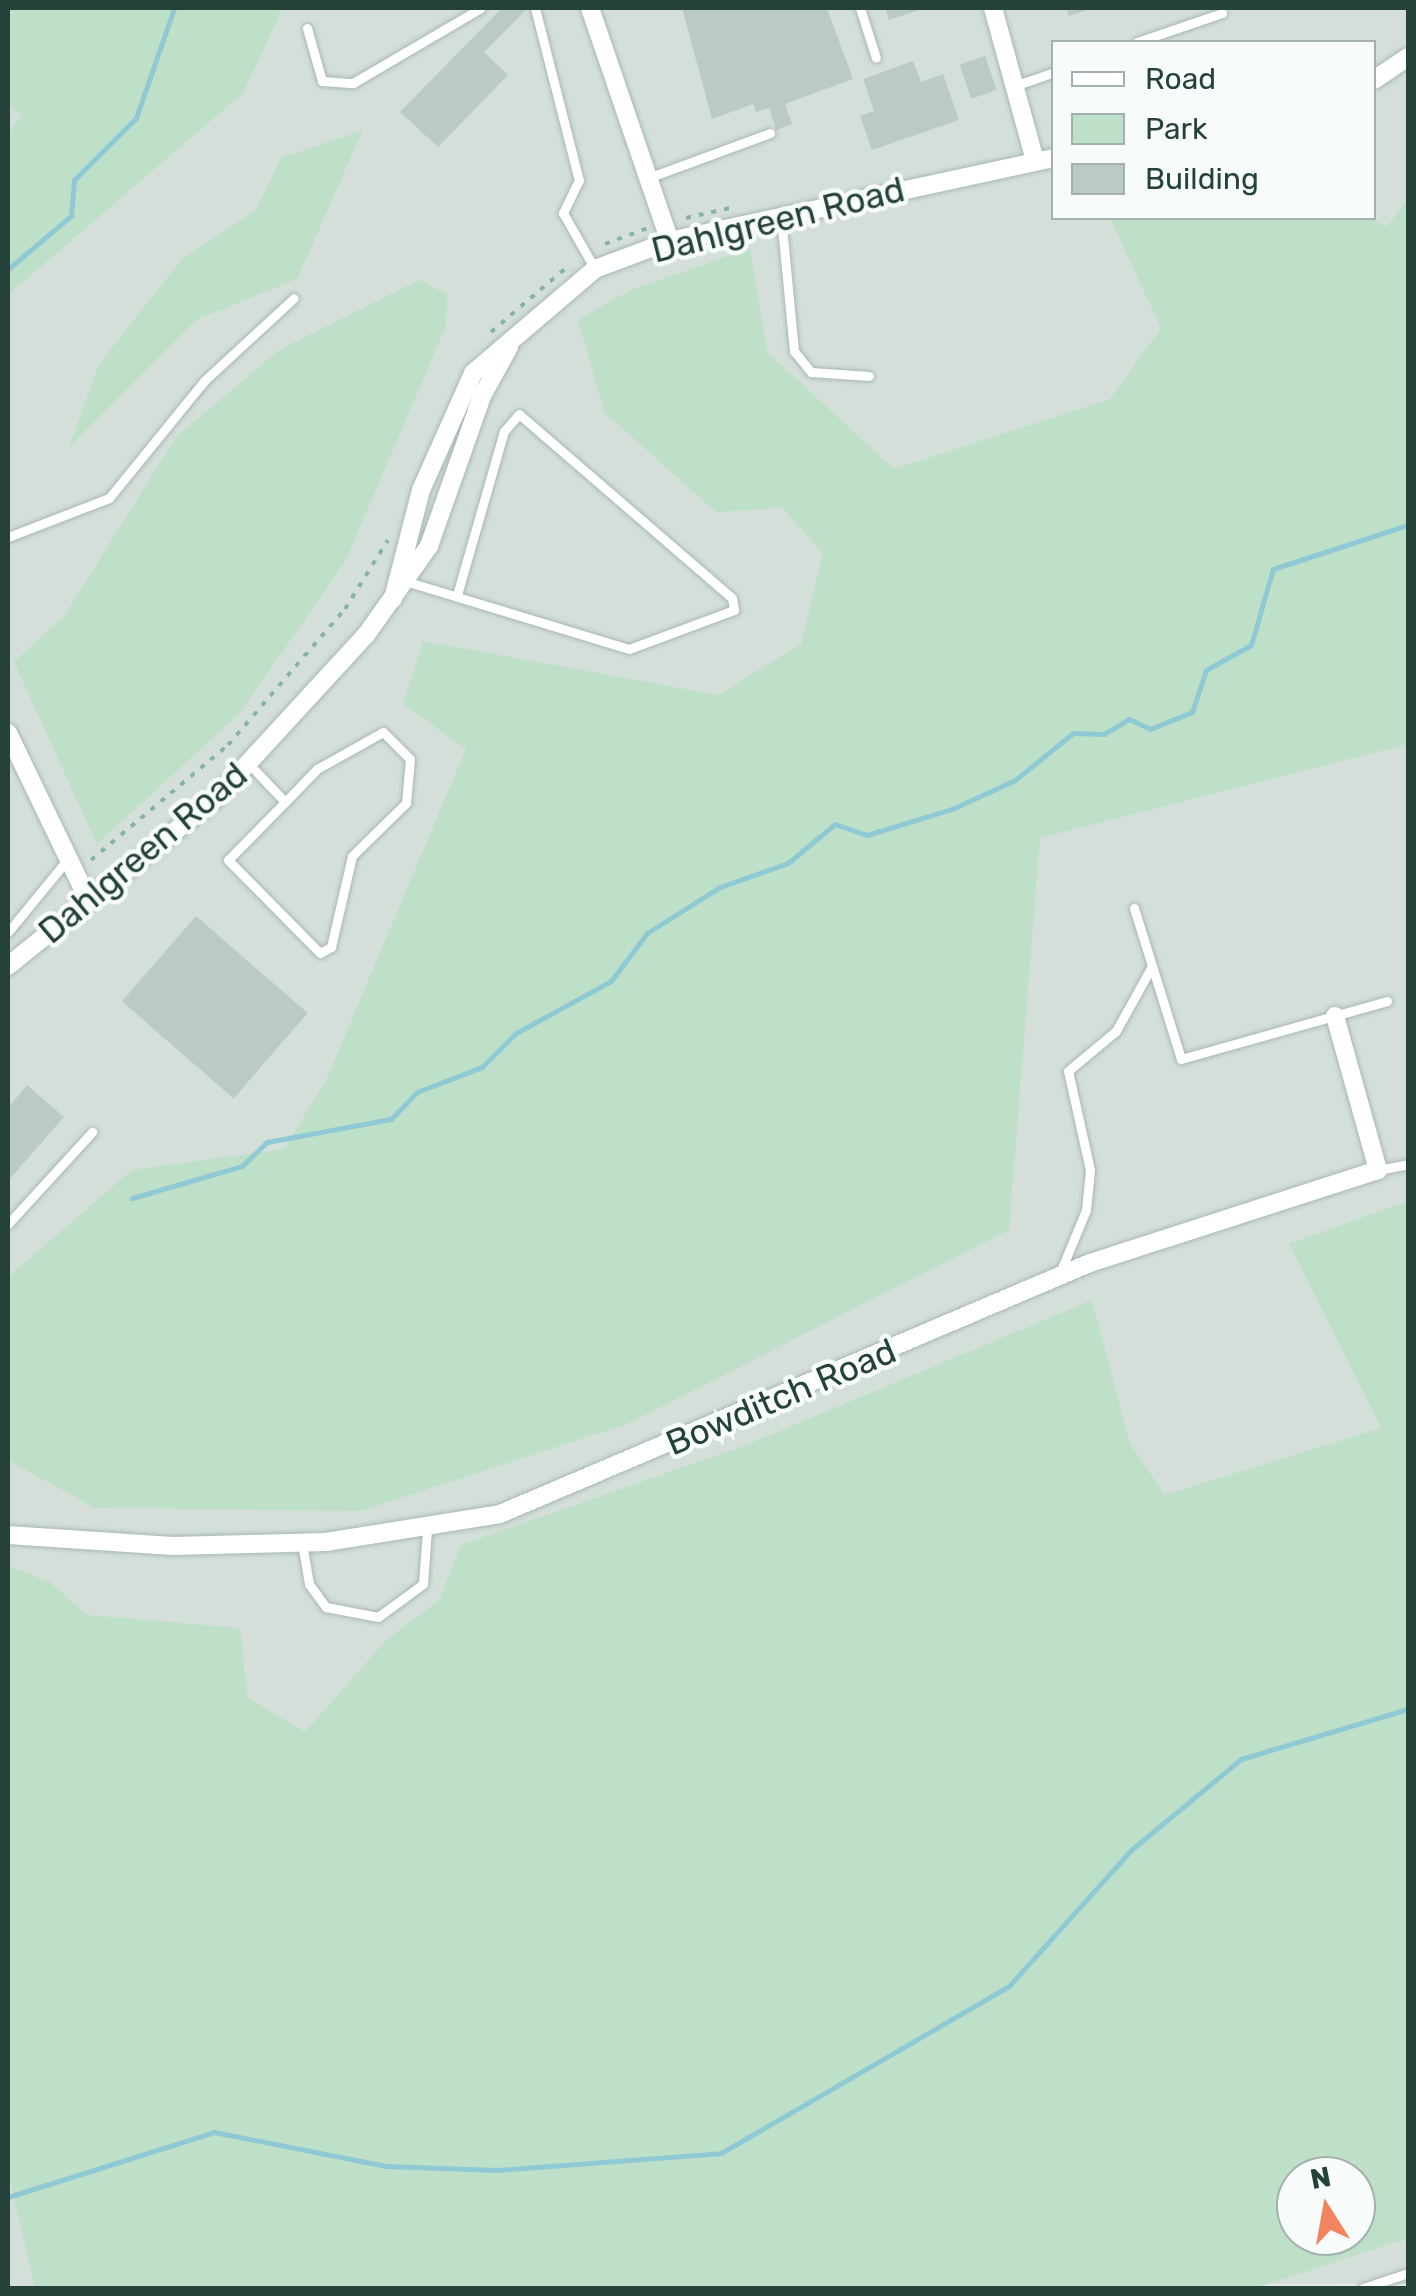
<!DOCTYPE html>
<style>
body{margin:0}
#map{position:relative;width:1416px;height:2296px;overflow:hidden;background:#e6efeb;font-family:Rubik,sans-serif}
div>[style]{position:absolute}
.built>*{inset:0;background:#d4dfda}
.green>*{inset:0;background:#bfe0c8}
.stream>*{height:5px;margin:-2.5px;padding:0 2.5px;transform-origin:2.5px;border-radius:2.5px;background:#8ec9d4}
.building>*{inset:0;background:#bbcac4;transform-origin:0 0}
.path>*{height:4px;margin-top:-2px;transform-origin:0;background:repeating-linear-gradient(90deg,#86b3a5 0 5px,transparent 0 13px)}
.roads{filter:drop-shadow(0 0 2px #a8b8b2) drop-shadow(0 0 2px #a8b8b2)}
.lane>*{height:9px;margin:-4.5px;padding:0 4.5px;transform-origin:4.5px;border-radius:4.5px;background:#fff}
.street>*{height:18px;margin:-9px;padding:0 9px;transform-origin:9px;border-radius:9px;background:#fff}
span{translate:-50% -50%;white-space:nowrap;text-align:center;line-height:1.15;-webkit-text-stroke:9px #f7fbf9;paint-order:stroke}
.street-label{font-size:35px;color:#24423a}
.frame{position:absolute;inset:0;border:10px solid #24423a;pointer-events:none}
.legend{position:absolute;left:1051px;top:40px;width:325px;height:180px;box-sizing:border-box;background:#f7fbf9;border:2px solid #a3b1ad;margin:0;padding:12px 18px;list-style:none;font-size:30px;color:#24423a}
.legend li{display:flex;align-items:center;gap:20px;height:50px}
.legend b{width:50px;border:2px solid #a3b1ad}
.north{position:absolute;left:1276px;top:2156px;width:100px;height:100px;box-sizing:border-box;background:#f7fbf9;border:2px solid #a3b1ad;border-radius:50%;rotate:349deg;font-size:28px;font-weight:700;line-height:40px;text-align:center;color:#24423a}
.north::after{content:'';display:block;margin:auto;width:35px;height:45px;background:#f4845f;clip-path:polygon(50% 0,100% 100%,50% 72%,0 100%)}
</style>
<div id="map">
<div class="built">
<i style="clip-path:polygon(evenodd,8px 8px,1408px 8px,1408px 2284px,8px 2288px,8px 8px,1054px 42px,1374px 42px,1374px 218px,1054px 218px,1054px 42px,8px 8px,1296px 2176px,1356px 2176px,1356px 2236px,1296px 2236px,1296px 2176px)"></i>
</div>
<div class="green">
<i style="clip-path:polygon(8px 8px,283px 8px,243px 93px,8px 295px,8px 135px,21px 116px,8px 103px)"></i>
<i style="clip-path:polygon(363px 130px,297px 279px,196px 320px,69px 447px,99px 364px,182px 259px,255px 211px,281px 158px)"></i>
<i style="clip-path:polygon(1408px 198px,1408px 744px,1040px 838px,1009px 1230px,627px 1424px,361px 1511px,95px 1508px,8px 1460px,8px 1277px,132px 1170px,284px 1149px,327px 1078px,466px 749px,403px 704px,423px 641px,718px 695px,801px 644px,823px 553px,782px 508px,716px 512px,604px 412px,578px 320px,629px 291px,750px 248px,767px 352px,894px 469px,1110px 399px,1161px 328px,1110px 218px,1370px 218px,1387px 227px)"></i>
<i style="clip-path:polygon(419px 280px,447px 294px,446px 326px,345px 562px,239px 714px,97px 844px,14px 662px,65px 615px,176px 437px,279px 350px)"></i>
<i style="clip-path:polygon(evenodd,1408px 1201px,1408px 2238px,1256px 2288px,35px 2288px,8px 2172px,8px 1566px,50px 1582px,87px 1615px,240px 1628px,248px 1698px,305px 1732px,387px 1639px,439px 1600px,461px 1545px,749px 1444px,1092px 1300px,1130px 1444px,1165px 1495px,1381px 1428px,1289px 1244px,1408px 1201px,1356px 2176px,1356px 2236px,1296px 2236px,1296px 2176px,1356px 2176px)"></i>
</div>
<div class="stream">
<i style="left:8px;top:269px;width:82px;rotate:-40.1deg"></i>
<i style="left:71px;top:216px;width:36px;rotate:-85deg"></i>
<i style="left:74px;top:180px;width:88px;rotate:-45deg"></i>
<i style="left:136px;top:118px;width:116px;rotate:-70.9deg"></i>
<i style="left:132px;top:1198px;width:115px;rotate:-16.2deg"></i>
<i style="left:242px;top:1166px;width:35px;rotate:-44deg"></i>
<i style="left:267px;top:1142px;width:126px;rotate:-10.5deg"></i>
<i style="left:391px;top:1119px;width:37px;rotate:-46deg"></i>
<i style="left:417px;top:1092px;width:70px;rotate:-21deg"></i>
<i style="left:482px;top:1067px;width:48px;rotate:-45deg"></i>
<i style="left:516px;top:1033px;width:108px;rotate:-28.7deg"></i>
<i style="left:611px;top:981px;width:60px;rotate:-53.1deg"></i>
<i style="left:647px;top:933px;width:86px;rotate:-32.2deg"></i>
<i style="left:720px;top:887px;width:72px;rotate:-19.4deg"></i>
<i style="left:788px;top:863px;width:61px;rotate:-39.7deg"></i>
<i style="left:835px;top:824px;width:34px;rotate:19deg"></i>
<i style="left:867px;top:835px;width:89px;rotate:-17deg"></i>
<i style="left:952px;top:809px;width:69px;rotate:-24.7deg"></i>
<i style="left:1015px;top:780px;width:75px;rotate:-39deg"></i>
<i style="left:1073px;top:733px;width:31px;rotate:2deg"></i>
<i style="left:1104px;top:734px;width:29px;rotate:-31deg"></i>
<i style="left:1129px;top:719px;width:23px;rotate:25deg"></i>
<i style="left:1150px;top:729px;width:45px;rotate:-22deg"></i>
<i style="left:1192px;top:712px;width:44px;rotate:-71.6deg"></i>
<i style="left:1206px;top:670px;width:51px;rotate:-29.1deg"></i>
<i style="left:1251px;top:645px;width:79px;rotate:-73.9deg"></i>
<i style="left:1273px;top:569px;width:142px;rotate:-18.1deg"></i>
<i style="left:8px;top:2197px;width:216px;rotate:-17.5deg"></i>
<i style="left:214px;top:2132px;width:174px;rotate:11.2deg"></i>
<i style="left:385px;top:2166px;width:112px;rotate:2deg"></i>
<i style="left:497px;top:2170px;width:225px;rotate:-4.3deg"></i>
<i style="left:721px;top:2153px;width:333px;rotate:-30.1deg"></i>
<i style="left:1009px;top:1986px;width:183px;rotate:-48.1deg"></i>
<i style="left:1131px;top:1850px;width:143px;rotate:-39.6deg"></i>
<i style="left:1241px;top:1759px;width:174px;rotate:-16.7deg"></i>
</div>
<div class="building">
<i style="clip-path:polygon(502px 8px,526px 10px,484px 52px,508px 75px,438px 147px,400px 112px)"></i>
<i style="clip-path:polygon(682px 8px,827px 8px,853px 79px,785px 104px,792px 124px,776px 130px,769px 108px,756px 112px,753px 104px,712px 119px)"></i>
<i style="clip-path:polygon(885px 8px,925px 8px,889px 20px)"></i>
<i style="clip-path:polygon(1066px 8px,1093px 8px,1069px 16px)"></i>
<i style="left:985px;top:56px;width:36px;height:27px;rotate:71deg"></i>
<i style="clip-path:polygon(913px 61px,921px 82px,943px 74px,959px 120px,872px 150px,860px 116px,874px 111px,863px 79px)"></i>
<i style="left:196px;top:916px;width:148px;height:113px;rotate:41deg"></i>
<i style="clip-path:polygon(27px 1085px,64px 1117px,8px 1181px,8px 1108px)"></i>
</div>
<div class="path">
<i style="left:686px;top:218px;width:45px;rotate:-12.8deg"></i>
<i style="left:605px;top:244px;width:46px;rotate:-20.4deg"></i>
<i style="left:491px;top:332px;width:100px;rotate:-40.5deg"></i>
<i style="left:91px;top:860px;width:179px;rotate:-40deg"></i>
<i style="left:228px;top:745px;width:179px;rotate:-49.3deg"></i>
<i style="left:345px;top:609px;width:81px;rotate:-58.1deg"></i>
</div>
<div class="roads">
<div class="lane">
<i style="left:535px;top:8px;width:178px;rotate:75.7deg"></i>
<i style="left:579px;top:180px;width:37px;rotate:116deg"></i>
<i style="left:563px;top:213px;width:64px;rotate:60.3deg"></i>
<i style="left:860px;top:8px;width:52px;rotate:72.3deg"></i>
<i style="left:307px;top:28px;width:55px;rotate:74.2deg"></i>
<i style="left:322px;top:81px;width:31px;rotate:4deg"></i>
<i style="left:353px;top:83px;width:148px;rotate:-30.4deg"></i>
<i style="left:1137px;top:42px;width:90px;rotate:-18.8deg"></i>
<i style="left:1017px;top:85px;width:39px;rotate:-19deg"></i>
<i style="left:648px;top:178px;width:130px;rotate:-20.2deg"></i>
<i style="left:781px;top:216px;width:136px;rotate:84.5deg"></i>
<i style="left:794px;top:351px;width:27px;rotate:51deg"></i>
<i style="left:811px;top:372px;width:58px;rotate:3.9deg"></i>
<i style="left:8px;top:537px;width:108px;rotate:-21.1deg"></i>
<i style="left:109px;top:498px;width:151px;rotate:-50.9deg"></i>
<i style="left:204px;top:381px;width:122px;rotate:-42.7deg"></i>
<i style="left:405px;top:581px;width:234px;rotate:16.9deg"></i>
<i style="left:629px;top:649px;width:112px;rotate:-20.4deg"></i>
<i style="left:734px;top:610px;width:12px;rotate:-99deg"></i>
<i style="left:732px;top:598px;width:281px;rotate:-139.2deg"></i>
<i style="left:519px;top:414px;width:23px;rotate:131deg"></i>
<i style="left:504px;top:431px;width:171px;rotate:106deg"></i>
<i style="left:249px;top:764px;width:52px;rotate:46.5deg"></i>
<i style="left:285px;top:802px;width:81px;rotate:134.5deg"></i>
<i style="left:228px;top:860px;width:131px;rotate:45.3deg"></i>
<i style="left:320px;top:953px;width:13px;rotate:-29deg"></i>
<i style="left:331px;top:947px;width:93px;rotate:-77deg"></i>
<i style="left:352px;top:856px;width:76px;rotate:-44.5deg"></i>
<i style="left:406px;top:803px;width:44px;rotate:-84.8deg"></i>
<i style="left:410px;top:759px;width:38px;rotate:-135deg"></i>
<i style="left:383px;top:732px;width:76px;rotate:150.7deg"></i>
<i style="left:317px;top:769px;width:46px;rotate:134.1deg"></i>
<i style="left:1134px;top:908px;width:158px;rotate:72.7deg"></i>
<i style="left:1181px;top:1059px;width:214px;rotate:-15.7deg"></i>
<i style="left:8px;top:932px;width:93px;rotate:-50.7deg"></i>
<i style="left:1378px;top:1170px;width:31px;rotate:-11deg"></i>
<i style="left:8px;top:1224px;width:125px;rotate:-47.6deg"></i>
<i style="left:1059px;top:1275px;width:70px;rotate:-67.4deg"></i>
<i style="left:1086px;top:1210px;width:40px;rotate:-84.3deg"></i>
<i style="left:1090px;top:1170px;width:101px;rotate:-102.5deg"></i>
<i style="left:1068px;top:1071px;width:62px;rotate:-39.8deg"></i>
<i style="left:1116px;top:1031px;width:74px;rotate:-61deg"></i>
<i style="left:302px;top:1543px;width:42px;rotate:80.3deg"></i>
<i style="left:309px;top:1584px;width:29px;rotate:54deg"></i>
<i style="left:326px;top:1607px;width:53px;rotate:10.9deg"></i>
<i style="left:378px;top:1617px;width:56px;rotate:-36.3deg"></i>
<i style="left:423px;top:1584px;width:55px;rotate:-85.8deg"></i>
<i style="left:1363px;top:2288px;width:47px;rotate:-18.4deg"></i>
</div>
<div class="street">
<i style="left:590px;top:8px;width:246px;rotate:71.1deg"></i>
<i style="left:993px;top:8px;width:158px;rotate:74.6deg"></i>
<i style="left:1374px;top:80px;width:41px;rotate:-34.1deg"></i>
<i style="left:393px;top:599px;width:113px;rotate:-75.6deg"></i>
<i style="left:421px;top:490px;width:128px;rotate:-66deg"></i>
<i style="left:473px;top:373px;width:160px;rotate:-40.4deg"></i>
<i style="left:595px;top:269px;width:80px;rotate:-20.5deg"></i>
<i style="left:670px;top:241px;width:393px;rotate:-12.2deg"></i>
<i style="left:8px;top:733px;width:187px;rotate:64.3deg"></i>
<i style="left:8px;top:966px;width:267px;rotate:-38.9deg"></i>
<i style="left:216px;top:798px;width:222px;rotate:-47.4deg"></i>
<i style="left:366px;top:635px;width:109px;rotate:-54.7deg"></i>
<i style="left:429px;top:546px;width:159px;rotate:-70.5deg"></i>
<i style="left:482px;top:396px;width:56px;rotate:-61.1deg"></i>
<i style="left:8px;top:1535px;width:165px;rotate:3.8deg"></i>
<i style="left:173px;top:1546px;width:153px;rotate:-1.5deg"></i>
<i style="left:326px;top:1542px;width:176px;rotate:-9.1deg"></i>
<i style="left:500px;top:1514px;width:641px;rotate:-23.05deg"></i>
<i style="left:1090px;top:1263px;width:303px;rotate:-17.9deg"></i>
<i style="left:1378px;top:1170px;width:160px;rotate:-105.6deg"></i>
</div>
</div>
<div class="street-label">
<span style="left:778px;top:220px;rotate:-14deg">Dahlgreen Road</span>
<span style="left:143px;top:853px;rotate:-40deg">Dahlgreen Road</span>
<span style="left:781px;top:1397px;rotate:-23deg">Bowditch Road</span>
</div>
<div class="frame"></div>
<ul class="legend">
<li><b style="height:12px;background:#fff"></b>Road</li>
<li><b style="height:28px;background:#bfe0c8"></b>Park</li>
<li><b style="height:28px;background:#bbcac4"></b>Building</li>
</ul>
<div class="north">N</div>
</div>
